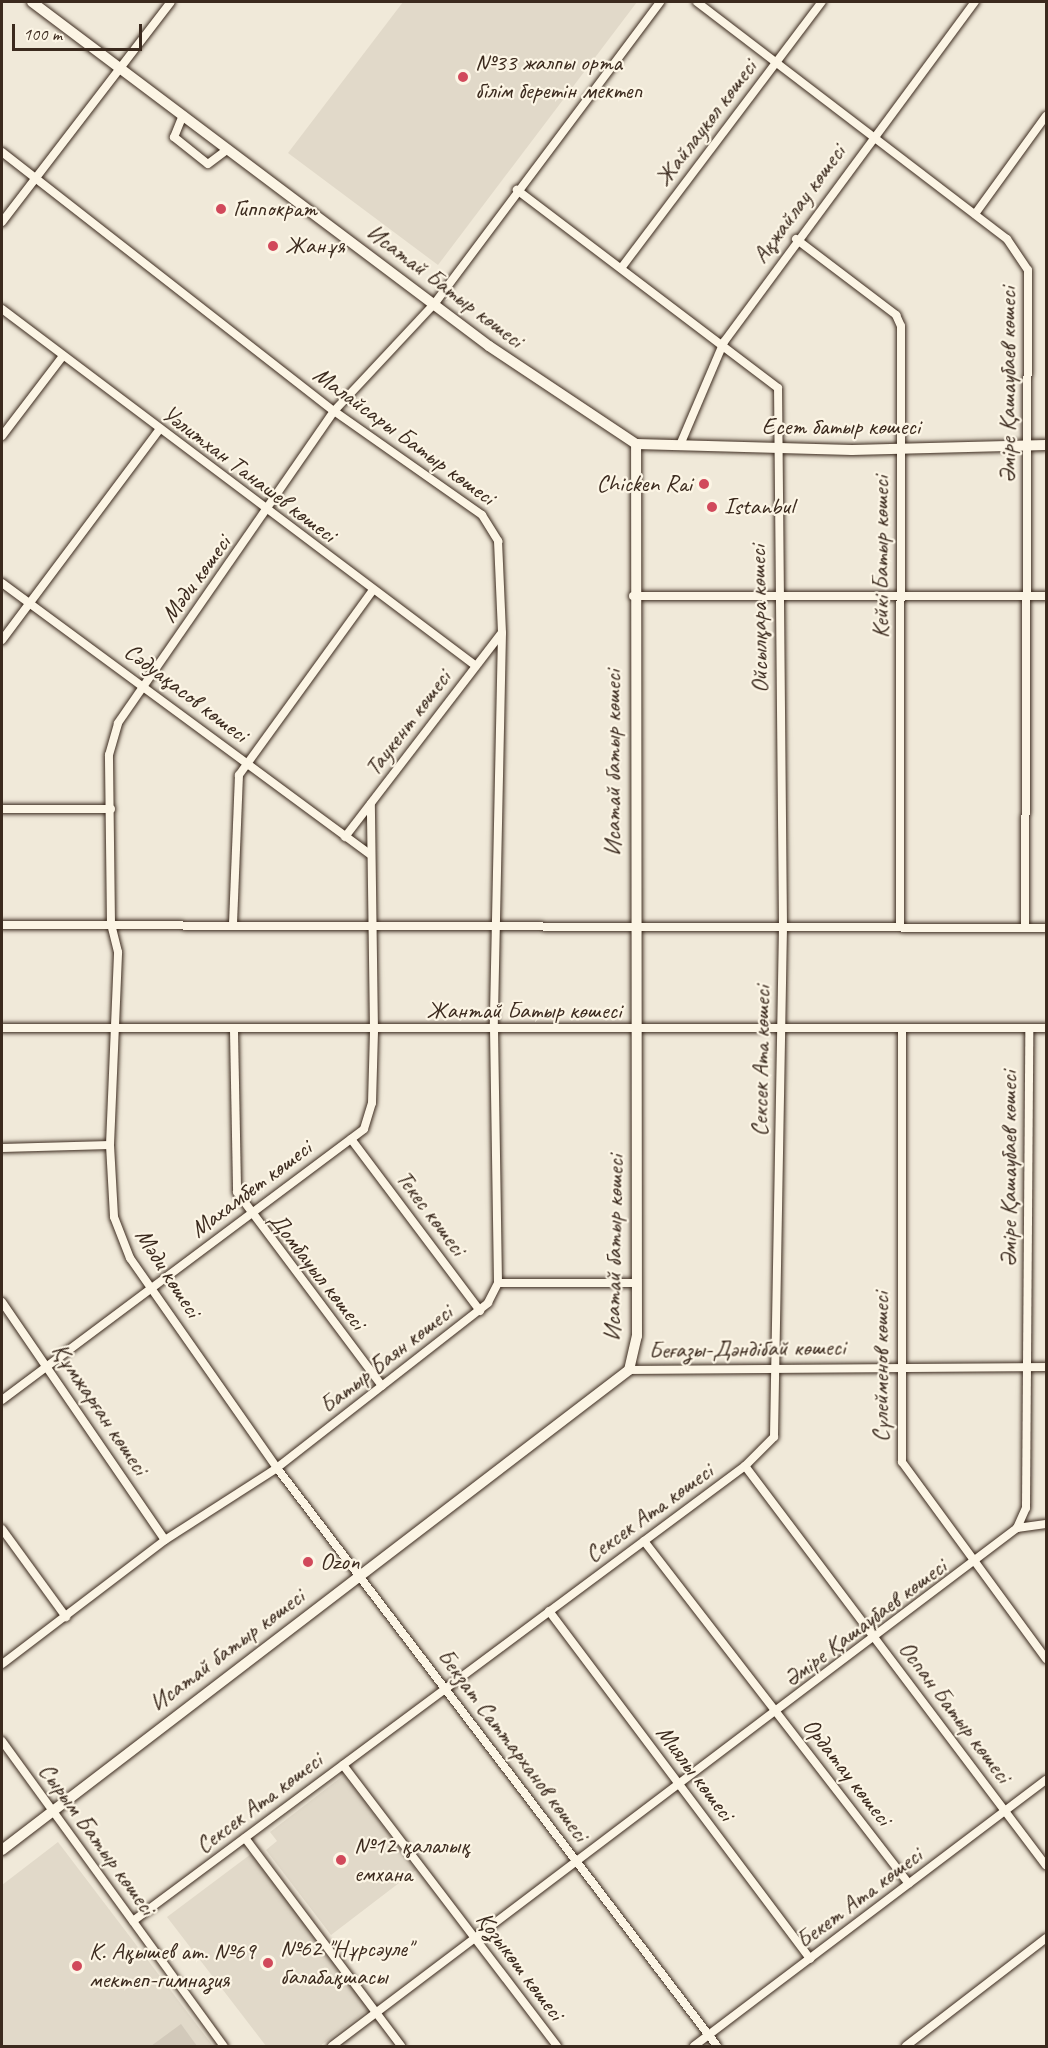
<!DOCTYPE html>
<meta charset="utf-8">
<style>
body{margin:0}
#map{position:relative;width:1048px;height:2048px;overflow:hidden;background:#f0e9d9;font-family:Caveat,sans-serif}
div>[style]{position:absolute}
.built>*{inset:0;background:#e1d9c9}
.green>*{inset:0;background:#d2c9ba}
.roads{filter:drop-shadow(0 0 2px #3b2a1e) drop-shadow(0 0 2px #3b2a1e)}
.minor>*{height:8px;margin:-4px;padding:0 4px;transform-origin:4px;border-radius:4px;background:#fcf5e5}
.tertiary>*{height:10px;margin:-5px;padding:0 5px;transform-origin:5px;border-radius:5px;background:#fcf5e5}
.dots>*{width:16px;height:16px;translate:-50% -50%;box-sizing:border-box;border:3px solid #fcf5e5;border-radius:50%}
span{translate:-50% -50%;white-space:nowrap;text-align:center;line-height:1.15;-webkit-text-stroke:4.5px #fcf5e5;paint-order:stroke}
.poi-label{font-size:24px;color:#3b2a1e}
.left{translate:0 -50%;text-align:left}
.right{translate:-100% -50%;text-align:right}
.street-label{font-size:24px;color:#3b2a1e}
.frame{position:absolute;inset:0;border:3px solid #3b2a1e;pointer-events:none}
.scale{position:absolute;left:12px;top:24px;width:130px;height:27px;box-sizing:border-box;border:3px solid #3b2a1e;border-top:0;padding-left:8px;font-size:18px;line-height:21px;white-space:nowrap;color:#3b2a1e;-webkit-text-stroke:4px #fcf5e5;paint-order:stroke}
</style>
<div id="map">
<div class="built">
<i style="clip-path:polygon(403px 2px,637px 2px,438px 265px,288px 153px)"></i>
<i style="clip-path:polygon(344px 1775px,416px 1870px,331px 1935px,266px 1850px,277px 1841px,270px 1832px)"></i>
<i style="clip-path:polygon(58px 1842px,213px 2046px,2px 2046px,2px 1885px)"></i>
<i style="clip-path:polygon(251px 1854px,369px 2009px,320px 2046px,266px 2046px,167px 1917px)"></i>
</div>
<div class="green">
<i style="clip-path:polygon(181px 2024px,197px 2046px,151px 2046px)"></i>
</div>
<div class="roads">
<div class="minor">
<i style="left:697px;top:2px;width:390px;rotate:37.4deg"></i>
<i style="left:1007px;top:239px;width:37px;rotate:56deg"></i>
<i style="left:1028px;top:270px;width:658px;rotate:90.26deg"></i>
<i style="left:183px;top:115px;width:24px;rotate:112deg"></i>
<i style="left:174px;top:137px;width:43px;rotate:38.5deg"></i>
<i style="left:208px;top:164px;width:25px;rotate:-37deg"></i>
<i style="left:2px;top:152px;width:421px;rotate:38deg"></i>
<i style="left:334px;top:411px;width:181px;rotate:35.1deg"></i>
<i style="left:482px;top:515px;width:31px;rotate:58deg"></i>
<i style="left:498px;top:541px;width:92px;rotate:87.5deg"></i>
<i style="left:502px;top:633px;width:395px;rotate:91.2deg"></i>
<i style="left:494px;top:1028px;width:255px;rotate:89.1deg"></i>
<i style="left:498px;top:1283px;width:22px;rotate:117deg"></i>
<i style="left:488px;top:1303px;width:268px;rotate:142deg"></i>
<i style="left:277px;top:1468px;width:133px;rotate:147.3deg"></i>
<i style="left:165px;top:1540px;width:205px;rotate:142.7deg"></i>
<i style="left:975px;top:214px;width:121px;rotate:-54.1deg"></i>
<i style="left:2px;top:222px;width:277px;rotate:-52.5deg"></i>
<i style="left:796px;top:239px;width:126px;rotate:37.2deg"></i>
<i style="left:896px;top:315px;width:12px;rotate:66deg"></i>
<i style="left:901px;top:326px;width:599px;rotate:90.1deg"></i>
<i style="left:622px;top:267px;width:332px;rotate:-53deg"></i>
<i style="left:2px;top:309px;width:593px;rotate:36.99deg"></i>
<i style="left:2px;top:436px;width:101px;rotate:-52.7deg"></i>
<i style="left:680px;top:445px;width:112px;rotate:-66.9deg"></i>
<i style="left:724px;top:342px;width:423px;rotate:-53.6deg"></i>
<i style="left:2px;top:583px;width:458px;rotate:36.4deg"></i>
<i style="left:633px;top:596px;width:413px"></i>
<i style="left:2px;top:640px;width:262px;rotate:-53.2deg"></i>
<i style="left:2px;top:809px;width:109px"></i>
<i style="left:345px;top:837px;width:256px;rotate:-52.5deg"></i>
<i style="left:233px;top:924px;width:149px;rotate:-87.7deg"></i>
<i style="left:239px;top:775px;width:228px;rotate:-54.1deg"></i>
<i style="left:2px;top:925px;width:1044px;rotate:0.16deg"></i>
<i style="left:2px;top:1028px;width:1044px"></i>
<i style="left:902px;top:1028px;width:434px;rotate:90deg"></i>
<i style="left:902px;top:1462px;width:244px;rotate:53.8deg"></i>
<i style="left:234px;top:1031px;width:161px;rotate:88.9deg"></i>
<i style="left:237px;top:1192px;width:242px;rotate:53.2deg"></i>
<i style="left:351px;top:1139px;width:215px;rotate:53.1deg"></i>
<i style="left:110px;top:1145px;width:193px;rotate:-87.6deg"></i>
<i style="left:118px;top:952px;width:29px;rotate:-104deg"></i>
<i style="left:111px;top:924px;width:169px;rotate:-90.7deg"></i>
<i style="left:109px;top:755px;width:33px;rotate:-74deg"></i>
<i style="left:118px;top:723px;width:379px;rotate:-55.3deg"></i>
<i style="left:334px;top:411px;width:148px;rotate:-46.9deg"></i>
<i style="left:435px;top:303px;width:376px;rotate:-53.2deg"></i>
<i style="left:2px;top:1148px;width:108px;rotate:-1.6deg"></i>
<i style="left:110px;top:1145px;width:72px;rotate:86.8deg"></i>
<i style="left:114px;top:1217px;width:44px;rotate:68.7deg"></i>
<i style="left:130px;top:1258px;width:256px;rotate:55deg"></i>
<i style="left:277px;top:1468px;width:726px;rotate:52.72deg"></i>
<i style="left:498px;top:1283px;width:139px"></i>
<i style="left:2px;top:1302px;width:288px;rotate:55.6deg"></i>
<i style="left:629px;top:1370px;width:417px;rotate:-0.4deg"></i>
<i style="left:2px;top:1400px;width:452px;rotate:-36.8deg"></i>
<i style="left:364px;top:1129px;width:27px;rotate:-73deg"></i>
<i style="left:372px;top:1103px;width:73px;rotate:-88.4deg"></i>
<i style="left:374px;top:1030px;width:226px;rotate:-90.8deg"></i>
<i style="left:745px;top:1466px;width:500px;rotate:53deg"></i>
<i style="left:1017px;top:1528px;width:29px;rotate:-8deg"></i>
<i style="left:2px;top:1529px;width:109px;rotate:54deg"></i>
<i style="left:644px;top:1541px;width:433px;rotate:52.3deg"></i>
<i style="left:549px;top:1611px;width:435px;rotate:53.1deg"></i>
<i style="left:2px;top:1741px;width:377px;rotate:54deg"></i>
<i style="left:343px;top:1765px;width:353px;rotate:52.7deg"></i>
<i style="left:245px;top:1838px;width:260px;rotate:53.1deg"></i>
<i style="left:133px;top:1921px;width:763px;rotate:-36.63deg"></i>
<i style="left:745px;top:1466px;width:41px;rotate:-45deg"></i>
<i style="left:774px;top:1437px;width:511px;rotate:-88.99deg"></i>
<i style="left:783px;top:926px;width:538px;rotate:-90.53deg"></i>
<i style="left:778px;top:388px;width:328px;rotate:-142.8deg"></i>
<i style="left:332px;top:2046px;width:859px;rotate:-37.1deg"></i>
<i style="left:1017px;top:1528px;width:22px;rotate:-66deg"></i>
<i style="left:1026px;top:1508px;width:480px;rotate:-89.6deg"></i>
<i style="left:694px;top:2046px;width:441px;rotate:-37.1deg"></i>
<i style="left:906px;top:2046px;width:177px;rotate:-37.6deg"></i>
</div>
<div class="tertiary">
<i style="left:32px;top:2px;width:572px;rotate:36.97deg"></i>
<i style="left:489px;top:346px;width:177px;rotate:33.7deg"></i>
<i style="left:636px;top:444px;width:216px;rotate:1.6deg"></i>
<i style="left:852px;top:450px;width:194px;rotate:-1.5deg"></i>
<i style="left:2px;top:1850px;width:790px;rotate:-37.44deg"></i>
<i style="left:629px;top:1370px;width:35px;rotate:-77deg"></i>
<i style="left:637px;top:1336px;width:892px;rotate:-90.06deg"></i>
</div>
</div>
<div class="dots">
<i style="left:463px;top:77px;background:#d1495b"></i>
<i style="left:221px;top:209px;background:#d1495b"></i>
<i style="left:273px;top:246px;background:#d1495b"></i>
<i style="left:704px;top:484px;background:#d1495b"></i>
<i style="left:712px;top:507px;background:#d1495b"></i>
<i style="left:308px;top:1562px;background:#d1495b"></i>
<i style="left:341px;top:1860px;background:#d1495b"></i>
<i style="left:268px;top:1963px;background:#d1495b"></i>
<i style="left:77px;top:1966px;background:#d1495b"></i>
</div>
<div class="poi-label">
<span class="left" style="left:475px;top:77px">№33 жалпы орта<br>білім беретін мектеп</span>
<span class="left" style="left:233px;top:209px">Гиппократ</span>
<span class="left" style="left:285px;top:246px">Жанұя</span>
<span class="right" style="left:692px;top:484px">Chicken Rai</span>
<span class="left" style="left:724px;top:507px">Istanbul</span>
<span class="left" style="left:320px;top:1562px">Ozon</span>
<span class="left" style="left:354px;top:1860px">№12 қалалық<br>емхана</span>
<span class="left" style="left:280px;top:1963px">№62 "Нұрсәуле"<br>балабақшасы</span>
<span class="left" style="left:89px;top:1966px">К. Ақышев ат. №69<br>мектеп-гимназия</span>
</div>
<div class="street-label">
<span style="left:706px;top:123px;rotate:-53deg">Жайлаукөл көшесі</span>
<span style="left:799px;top:204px;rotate:-54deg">Ақжайлау көшесі</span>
<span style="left:445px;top:286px;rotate:37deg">Исатай Батыр көшесі</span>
<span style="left:1008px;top:385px;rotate:-90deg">Әміре Қашаубаев көшесі</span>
<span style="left:841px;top:427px">Есет батыр көшесі</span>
<span style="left:404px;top:436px;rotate:36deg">Малайсары Батыр көшесі</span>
<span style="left:249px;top:474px;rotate:37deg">Уәлитхан Танашев көшесі</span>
<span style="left:881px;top:557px;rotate:-90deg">Кейкі Батыр көшесі</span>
<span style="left:196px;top:579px;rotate:-54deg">Мәди көшесі</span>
<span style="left:759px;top:619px;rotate:-91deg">Ойсылқара көшесі</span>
<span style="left:186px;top:693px;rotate:37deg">Сәдуақасов көшесі</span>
<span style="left:408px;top:723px;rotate:-53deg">Таукент көшесі</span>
<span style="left:613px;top:763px;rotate:-90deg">Исатай батыр көшесі</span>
<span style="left:524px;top:1011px">Жантай Батыр көшесі</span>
<span style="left:761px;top:1061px;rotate:-89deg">Сексек Ата көшесі</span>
<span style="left:1009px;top:1169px;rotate:-90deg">Әміре Қашаубаев көшесі</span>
<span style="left:251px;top:1189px;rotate:-37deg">Махамбет көшесі</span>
<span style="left:431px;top:1213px;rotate:53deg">Текес көшесі</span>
<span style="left:614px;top:1248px;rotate:-89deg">Исатай батыр көшесі</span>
<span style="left:317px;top:1271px;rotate:52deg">Домбауыл көшесі</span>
<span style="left:168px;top:1273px;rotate:57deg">Мәди көшесі</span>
<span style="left:747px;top:1349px;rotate:-1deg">Беғазы-Дәндібай көшесі</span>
<span style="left:386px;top:1359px;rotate:-38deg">Батыр Баян көшесі</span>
<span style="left:881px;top:1367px;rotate:-90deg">Сүлейменов көшесі</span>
<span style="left:100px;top:1409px;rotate:56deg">Құмжарған көшесі</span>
<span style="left:649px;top:1513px;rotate:-36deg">Сексек Ата көшесі</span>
<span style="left:865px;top:1623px;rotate:-37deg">Әміре Қашаубаев көшесі</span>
<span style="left:227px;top:1650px;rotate:-37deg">Исатай батыр көшесі</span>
<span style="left:955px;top:1712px;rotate:53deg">Оспан Батыр көшесі</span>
<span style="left:513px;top:1745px;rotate:53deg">Бекзат Саттарханов көшесі</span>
<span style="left:847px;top:1772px;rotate:52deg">Ордатау көшесі</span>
<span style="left:695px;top:1773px;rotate:53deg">Миялы көшесі</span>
<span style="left:259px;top:1803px;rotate:-37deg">Сексек Ата көшесі</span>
<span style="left:97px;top:1839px;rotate:54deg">Сырым Батыр көшесі</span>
<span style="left:859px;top:1898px;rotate:-37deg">Бекет Ата көшесі</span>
<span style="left:520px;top:1966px;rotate:53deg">Қозыкөш көшесі</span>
</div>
<div class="frame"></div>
<div class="scale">100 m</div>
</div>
